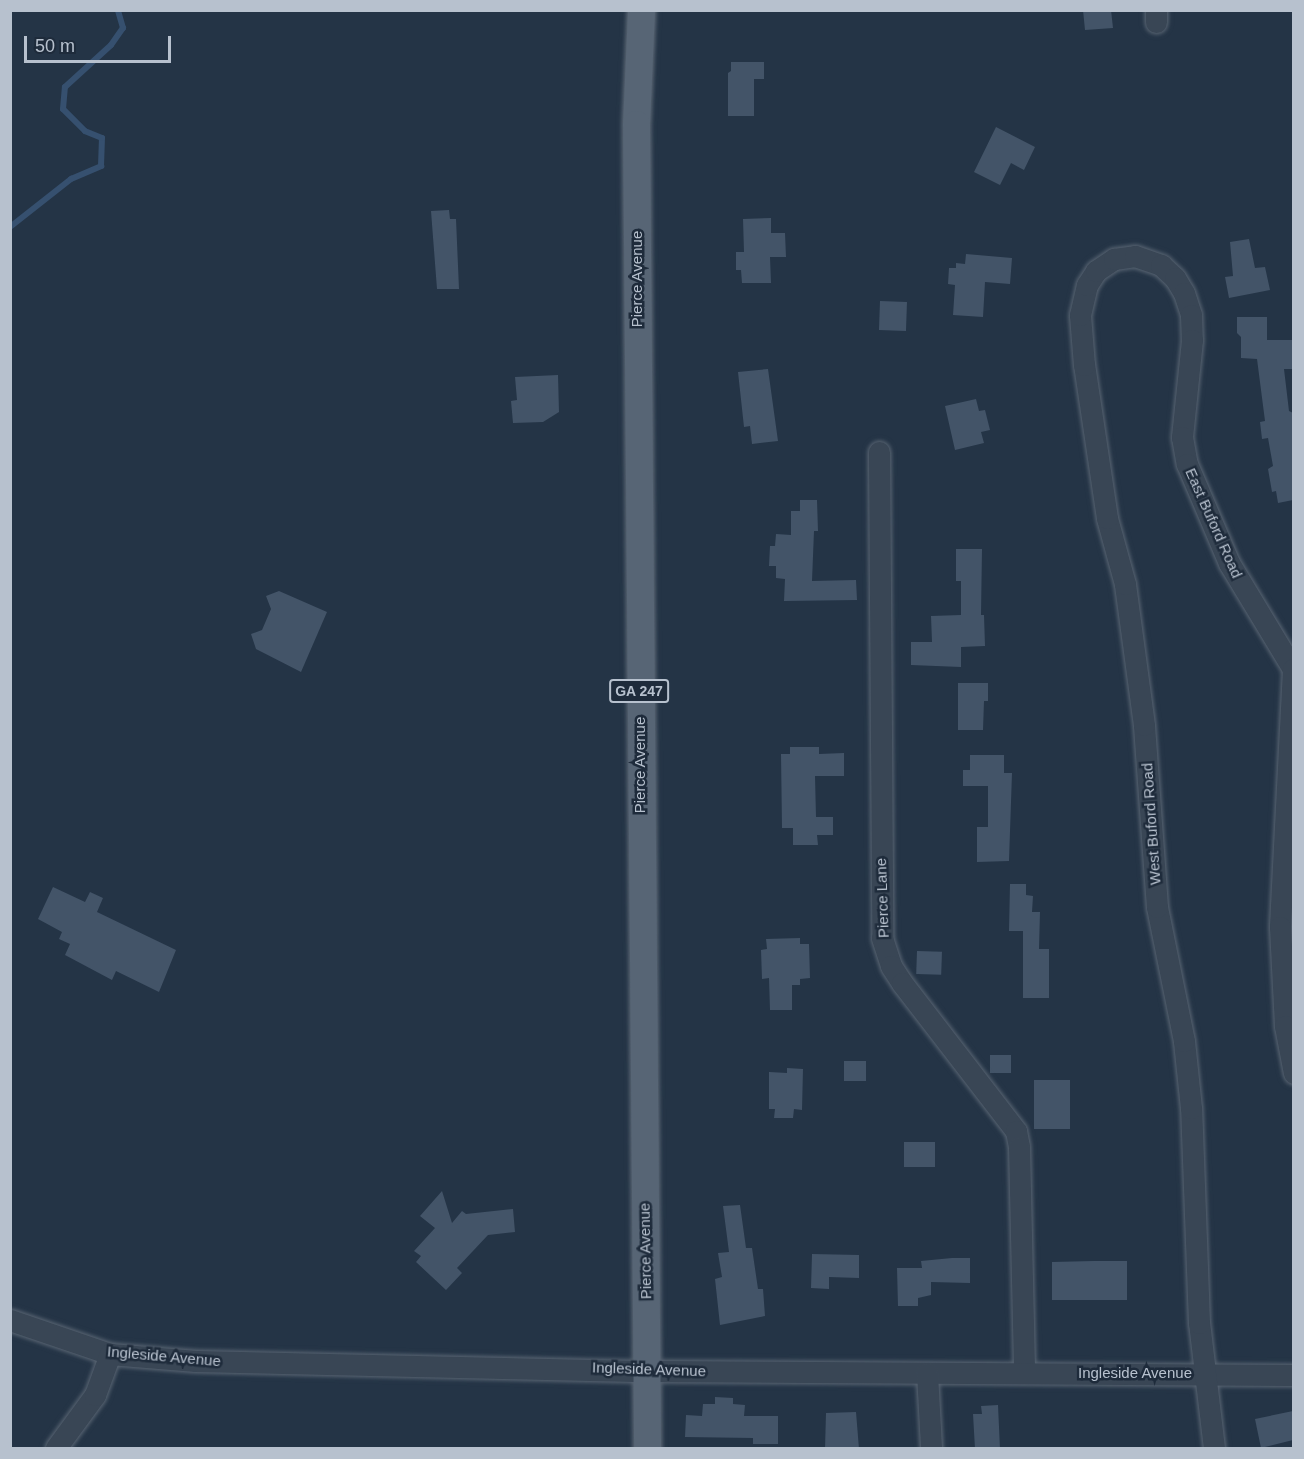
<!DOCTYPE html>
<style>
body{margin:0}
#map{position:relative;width:1304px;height:1459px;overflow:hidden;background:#243446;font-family:Arial,sans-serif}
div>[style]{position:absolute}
.stream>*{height:6px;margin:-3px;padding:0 3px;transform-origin:3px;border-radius:3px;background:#36506f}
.building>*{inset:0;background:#435468;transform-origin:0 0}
.roads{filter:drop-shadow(0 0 2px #586472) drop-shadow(0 0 2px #586472)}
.minor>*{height:21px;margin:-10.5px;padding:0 10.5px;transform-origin:10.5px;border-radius:10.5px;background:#394655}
.major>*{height:27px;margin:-13.5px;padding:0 13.5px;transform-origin:13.5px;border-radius:13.5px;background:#576575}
span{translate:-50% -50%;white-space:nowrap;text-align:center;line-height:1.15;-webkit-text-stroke:5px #1e2b3b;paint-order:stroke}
.shield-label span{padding:2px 4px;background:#1e2b3b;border:2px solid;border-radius:4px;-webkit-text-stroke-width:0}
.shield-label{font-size:14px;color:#b7c1ce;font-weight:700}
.street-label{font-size:15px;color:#b7c1ce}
.frame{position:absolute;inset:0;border:12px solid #b7c1ce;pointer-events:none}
.scale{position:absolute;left:24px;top:36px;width:147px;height:27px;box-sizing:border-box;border:3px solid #b7c1ce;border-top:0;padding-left:8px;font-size:18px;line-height:21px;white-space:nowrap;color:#b7c1ce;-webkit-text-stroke:4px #1e2b3b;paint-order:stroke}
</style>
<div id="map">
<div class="stream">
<i style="left:10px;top:227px;width:78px;rotate:-38.2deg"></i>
<i style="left:71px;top:179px;width:33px;rotate:-23deg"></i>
<i style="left:101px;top:166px;width:28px;rotate:-88deg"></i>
<i style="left:102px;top:138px;width:18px;rotate:-158deg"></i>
<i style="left:85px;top:131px;width:31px;rotate:-135deg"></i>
<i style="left:63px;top:109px;width:22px;rotate:-85deg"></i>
<i style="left:65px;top:87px;width:62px;rotate:-42.4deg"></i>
<i style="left:111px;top:45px;width:21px;rotate:-55deg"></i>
<i style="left:123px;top:28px;width:19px;rotate:-106deg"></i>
</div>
<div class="building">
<i style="clip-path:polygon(1083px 10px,1111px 10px,1113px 28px,1085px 30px)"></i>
<i style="clip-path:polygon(731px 62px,764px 62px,764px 79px,754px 79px,754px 116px,728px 116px,728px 73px,731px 71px)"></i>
<i style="clip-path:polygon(996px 127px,1035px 147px,1024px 170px,1011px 163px,1000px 185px,974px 172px)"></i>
<i style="clip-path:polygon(449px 210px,450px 219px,456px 219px,459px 289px,437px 289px,431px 211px)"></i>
<i style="clip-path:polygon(771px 218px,771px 233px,785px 233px,786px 257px,770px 257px,771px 283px,742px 283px,741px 270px,736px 270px,736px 252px,744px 252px,743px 219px)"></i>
<i style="clip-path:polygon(1249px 239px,1255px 268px,1265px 267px,1270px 290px,1229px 298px,1225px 277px,1233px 276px,1230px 242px)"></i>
<i style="clip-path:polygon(966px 254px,1012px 258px,1010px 284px,985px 282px,983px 317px,953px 315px,955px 285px,948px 284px,949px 268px,956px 268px,956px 263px,965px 264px)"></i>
<i style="left:880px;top:301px;width:27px;height:29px;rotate:2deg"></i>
<i style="clip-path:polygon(1237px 317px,1267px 317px,1267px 340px,1292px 340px,1292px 369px,1284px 369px,1289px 411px,1293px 413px,1293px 500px,1278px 503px,1276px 491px,1272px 492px,1268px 469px,1273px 466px,1268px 438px,1262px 439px,1260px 422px,1265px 421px,1257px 359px,1241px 358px,1241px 337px,1237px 333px)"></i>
<i style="clip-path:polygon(768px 369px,778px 441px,752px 444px,750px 426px,744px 427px,738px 372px)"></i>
<i style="clip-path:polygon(558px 375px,559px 412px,543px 422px,513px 423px,511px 401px,517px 400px,515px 377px)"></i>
<i style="clip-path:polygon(976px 399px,979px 411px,985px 410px,990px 430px,981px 432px,984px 443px,955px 450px,945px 406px)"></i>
<i style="clip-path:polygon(800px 500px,817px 500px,818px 531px,814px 531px,812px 581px,856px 580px,857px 600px,784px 601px,785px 579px,776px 578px,776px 566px,769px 566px,770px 546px,775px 546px,776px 534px,791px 535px,791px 511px,800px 511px)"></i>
<i style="clip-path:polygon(956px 549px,982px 549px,981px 615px,984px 615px,985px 646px,961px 647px,961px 667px,911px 665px,911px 642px,932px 642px,931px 616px,961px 615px,961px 581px,956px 581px)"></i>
<i style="clip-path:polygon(279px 591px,327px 612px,301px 672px,256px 649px,251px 634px,262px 630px,271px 609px,266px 596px)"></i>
<i style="clip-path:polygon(958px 683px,988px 683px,988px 701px,984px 701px,983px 730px,958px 730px)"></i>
<i style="clip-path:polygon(790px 747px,819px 747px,819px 754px,844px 753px,844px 776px,815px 776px,816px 817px,833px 817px,833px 835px,817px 835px,818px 845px,793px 845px,793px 828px,782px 828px,781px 754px,790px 754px)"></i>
<i style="clip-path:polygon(970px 755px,1004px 755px,1004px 773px,1012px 773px,1009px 861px,977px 862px,977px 827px,988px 827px,988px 786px,963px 786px,963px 770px,970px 770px)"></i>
<i style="clip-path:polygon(1010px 884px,1026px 884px,1026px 895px,1033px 896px,1032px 912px,1040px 912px,1039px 949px,1049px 949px,1049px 998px,1023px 998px,1023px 931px,1009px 931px)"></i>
<i style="clip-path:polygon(53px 887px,85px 902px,90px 892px,103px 898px,97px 912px,176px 950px,159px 992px,116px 971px,112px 980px,65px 955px,70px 944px,59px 939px,62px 932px,38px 919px)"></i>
<i style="clip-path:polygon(800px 938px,800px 944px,809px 944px,810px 978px,800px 979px,800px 985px,792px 985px,792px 1010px,770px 1010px,769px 978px,762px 979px,761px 950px,767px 949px,766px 939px)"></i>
<i style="left:917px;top:951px;width:25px;height:23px;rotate:2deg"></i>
<i style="left:990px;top:1055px;width:21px;height:18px"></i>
<i style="left:844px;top:1061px;width:22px;height:20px"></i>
<i style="clip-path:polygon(787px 1068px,803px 1069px,802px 1110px,794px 1109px,793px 1118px,774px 1118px,775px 1109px,769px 1109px,769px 1072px,787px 1073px)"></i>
<i style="left:1034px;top:1080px;width:36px;height:49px"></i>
<i style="left:904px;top:1142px;width:31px;height:25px"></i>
<i style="clip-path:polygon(442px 1191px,452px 1223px,462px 1211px,466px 1214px,513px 1209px,515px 1232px,488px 1235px,457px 1268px,462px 1273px,446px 1290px,416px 1262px,421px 1256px,414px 1251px,435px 1228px,420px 1216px)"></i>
<i style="clip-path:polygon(740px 1205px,746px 1248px,752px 1248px,758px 1289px,763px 1289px,765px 1316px,720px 1325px,715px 1279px,722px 1277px,718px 1253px,729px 1252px,723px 1206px)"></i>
<i style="clip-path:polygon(812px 1254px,859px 1255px,859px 1278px,829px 1277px,829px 1289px,811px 1288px)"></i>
<i style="clip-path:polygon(952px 1258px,970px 1258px,970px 1283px,931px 1282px,931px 1295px,918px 1298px,918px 1306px,898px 1306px,897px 1268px,922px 1268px,921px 1261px)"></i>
<i style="clip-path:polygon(1094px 1261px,1127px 1261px,1127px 1300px,1052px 1300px,1052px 1262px)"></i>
<i style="clip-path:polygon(715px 1397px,733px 1398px,733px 1404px,745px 1405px,744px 1416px,778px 1416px,778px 1444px,753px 1444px,753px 1438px,685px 1437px,686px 1415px,702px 1416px,703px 1404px,715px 1404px)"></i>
<i style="clip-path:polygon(998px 1405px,1000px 1449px,975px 1449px,973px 1414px,982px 1414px,981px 1406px)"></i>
<i style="clip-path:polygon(1293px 1411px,1293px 1440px,1261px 1448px,1255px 1419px)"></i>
<i style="clip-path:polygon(856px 1412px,859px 1449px,825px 1449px,826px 1413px)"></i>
</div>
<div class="roads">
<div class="minor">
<i style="left:1156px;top:22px;width:12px;rotate:-90deg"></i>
<i style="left:879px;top:452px;width:486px;rotate:89.6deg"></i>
<i style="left:882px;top:938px;width:29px;rotate:72deg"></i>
<i style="left:891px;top:966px;width:20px;rotate:57deg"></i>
<i style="left:902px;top:983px;width:187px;rotate:52.4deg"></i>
<i style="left:1016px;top:1131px;width:16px;rotate:79deg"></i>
<i style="left:1019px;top:1147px;width:226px;rotate:88.7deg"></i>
<i style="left:10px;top:1320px;width:106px;rotate:18.8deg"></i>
<i style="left:110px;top:1354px;width:86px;rotate:4.7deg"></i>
<i style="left:196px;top:1361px;width:450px;rotate:1.3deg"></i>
<i style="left:646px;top:1371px;width:648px;rotate:0.35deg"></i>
<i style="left:927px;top:1373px;width:75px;rotate:86.9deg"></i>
<i style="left:56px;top:1448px;width:66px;rotate:-53.7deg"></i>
<i style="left:95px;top:1395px;width:44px;rotate:-69.9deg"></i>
<i style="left:1214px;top:1448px;width:126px;rotate:-96.8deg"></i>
<i style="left:1199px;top:1323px;width:215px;rotate:-92.1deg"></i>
<i style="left:1191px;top:1108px;width:67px;rotate:-96deg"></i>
<i style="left:1184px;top:1041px;width:137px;rotate:-101.4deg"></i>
<i style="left:1157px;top:907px;width:182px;rotate:-94.1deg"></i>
<i style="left:1144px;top:725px;width:142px;rotate:-97.7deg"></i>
<i style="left:1125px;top:584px;width:68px;rotate:-105.3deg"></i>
<i style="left:1107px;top:518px;width:155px;rotate:-98.5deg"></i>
<i style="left:1084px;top:365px;width:50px;rotate:-94.6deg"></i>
<i style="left:1080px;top:315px;width:31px;rotate:-77deg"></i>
<i style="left:1087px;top:285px;width:17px;rotate:-57deg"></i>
<i style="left:1096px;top:271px;width:22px;rotate:-34deg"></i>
<i style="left:1114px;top:259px;width:21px;rotate:-8deg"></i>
<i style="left:1135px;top:256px;width:28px;rotate:19deg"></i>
<i style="left:1161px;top:265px;width:19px;rotate:43deg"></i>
<i style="left:1175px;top:278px;width:17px;rotate:59deg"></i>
<i style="left:1184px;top:293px;width:23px;rotate:72deg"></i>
<i style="left:1191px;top:315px;width:25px;rotate:88deg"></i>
<i style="left:1192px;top:340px;width:98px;rotate:95.9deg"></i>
<i style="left:1182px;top:437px;width:27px;rotate:80deg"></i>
<i style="left:1187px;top:464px;width:108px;rotate:67deg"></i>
<i style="left:1229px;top:563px;width:124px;rotate:58.9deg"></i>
<i style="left:1293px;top:669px;width:258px;rotate:92.9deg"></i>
<i style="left:1280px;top:927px;width:99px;rotate:87.1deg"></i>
<i style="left:1285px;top:1026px;width:48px;rotate:79.2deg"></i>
</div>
<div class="major">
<i style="left:641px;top:10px;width:114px;rotate:92.5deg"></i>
<i style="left:636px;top:124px;width:1324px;rotate:89.52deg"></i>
</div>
</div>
<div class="shield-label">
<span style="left:639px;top:691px">GA 247</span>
</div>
<div class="street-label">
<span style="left:637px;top:279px;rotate:-90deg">Pierce Avenue</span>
<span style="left:1214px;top:523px;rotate:66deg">East Buford Road</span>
<span style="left:640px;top:765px;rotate:-90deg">Pierce Avenue</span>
<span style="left:1151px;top:824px;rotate:-94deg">West Buford Road</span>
<span style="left:882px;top:898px;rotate:-92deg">Pierce Lane</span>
<span style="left:645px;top:1251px;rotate:-91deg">Pierce Avenue</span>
<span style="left:164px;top:1356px;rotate:5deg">Ingleside Avenue</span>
<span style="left:649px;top:1369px;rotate:2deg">Ingleside Avenue</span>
<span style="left:1135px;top:1373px">Ingleside Avenue</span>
</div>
<div class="frame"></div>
<div class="scale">50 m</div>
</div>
